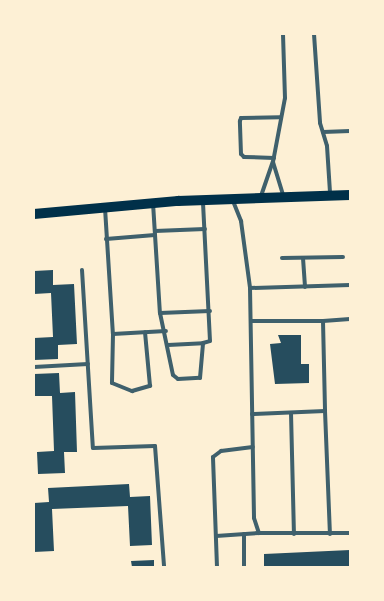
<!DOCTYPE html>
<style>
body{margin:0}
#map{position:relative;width:384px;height:601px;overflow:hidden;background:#fdf0d5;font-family:Barlow,sans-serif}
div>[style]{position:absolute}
.building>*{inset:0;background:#264d5e}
.service>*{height:4px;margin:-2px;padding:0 2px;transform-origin:2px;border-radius:2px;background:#3f606c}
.secondary>*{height:10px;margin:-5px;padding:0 5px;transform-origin:5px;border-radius:5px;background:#003049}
span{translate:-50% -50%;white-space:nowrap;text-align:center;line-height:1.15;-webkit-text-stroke:4px #fdf0d5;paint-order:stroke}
.frame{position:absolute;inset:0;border:35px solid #fdf0d5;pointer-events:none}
</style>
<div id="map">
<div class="building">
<i style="clip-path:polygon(53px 270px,53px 285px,74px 284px,77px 344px,58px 345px,58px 359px,34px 360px,34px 338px,53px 337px,51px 293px,34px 294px,34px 271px)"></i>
<i style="clip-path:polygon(278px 335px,301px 335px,301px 364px,309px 364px,309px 383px,275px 384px,270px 344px,281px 343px)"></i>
<i style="clip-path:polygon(59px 373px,60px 393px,75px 392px,77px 452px,64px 452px,65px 473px,38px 474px,37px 452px,54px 451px,52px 396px,34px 396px,34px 374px)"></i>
<i style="clip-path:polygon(129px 484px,130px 497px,150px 496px,152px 545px,130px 546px,128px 506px,52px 509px,54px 551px,34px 552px,34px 503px,49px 502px,48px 488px)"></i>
<i style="clip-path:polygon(350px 550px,350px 567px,264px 567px,264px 554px)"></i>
<i style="clip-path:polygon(154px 560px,154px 567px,132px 567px,131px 561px)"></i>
</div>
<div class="service">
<i style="left:314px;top:34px;width:89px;rotate:86.1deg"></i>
<i style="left:320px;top:123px;width:24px;rotate:73deg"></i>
<i style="left:327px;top:146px;width:47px;rotate:86.3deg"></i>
<i style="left:323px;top:132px;width:27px;rotate:-2deg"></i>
<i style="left:274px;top:158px;width:30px;rotate:-178deg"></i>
<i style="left:244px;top:157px;width:4px;rotate:-135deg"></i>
<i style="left:241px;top:154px;width:33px;rotate:-92deg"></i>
<i style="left:240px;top:121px;width:3px;rotate:-72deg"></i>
<i style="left:241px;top:118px;width:39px;rotate:-1deg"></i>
<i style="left:273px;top:162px;width:65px;rotate:-79.4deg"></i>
<i style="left:285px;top:98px;width:64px;rotate:-91.8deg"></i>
<i style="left:261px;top:196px;width:36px;rotate:-71deg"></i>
<i style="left:273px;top:162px;width:34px;rotate:73deg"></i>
<i style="left:233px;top:201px;width:22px;rotate:68deg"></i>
<i style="left:241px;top:221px;width:68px;rotate:82.3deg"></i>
<i style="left:250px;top:288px;width:230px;rotate:89deg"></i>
<i style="left:254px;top:518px;width:16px;rotate:72deg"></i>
<i style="left:259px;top:533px;width:91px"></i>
<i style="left:153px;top:203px;width:110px;rotate:86.4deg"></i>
<i style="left:160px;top:313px;width:63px;rotate:78.2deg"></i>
<i style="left:173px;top:375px;width:6px;rotate:39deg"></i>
<i style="left:178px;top:379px;width:22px;rotate:-3deg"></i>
<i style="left:200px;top:378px;width:35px;rotate:-85deg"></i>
<i style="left:203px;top:343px;width:7px;rotate:-16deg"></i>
<i style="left:210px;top:341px;width:140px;rotate:-92.9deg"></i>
<i style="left:105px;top:208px;width:126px;rotate:86.4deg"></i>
<i style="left:113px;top:334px;width:49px;rotate:91.2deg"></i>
<i style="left:112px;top:383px;width:22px;rotate:22deg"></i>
<i style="left:132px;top:391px;width:19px;rotate:-16deg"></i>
<i style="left:150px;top:386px;width:54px;rotate:-95.3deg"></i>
<i style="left:155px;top:231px;width:50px;rotate:-2.3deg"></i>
<i style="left:106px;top:239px;width:49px;rotate:-4.7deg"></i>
<i style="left:282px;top:258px;width:61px;rotate:-0.9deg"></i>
<i style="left:303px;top:258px;width:29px;rotate:86deg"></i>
<i style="left:82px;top:270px;width:178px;rotate:86.5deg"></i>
<i style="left:93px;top:448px;width:62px;rotate:-1.8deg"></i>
<i style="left:155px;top:446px;width:121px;rotate:85.7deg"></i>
<i style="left:250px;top:288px;width:100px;rotate:-1.7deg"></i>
<i style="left:160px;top:313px;width:50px;rotate:-2.3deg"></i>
<i style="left:251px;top:321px;width:72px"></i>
<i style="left:323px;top:321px;width:90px;rotate:88.7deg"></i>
<i style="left:325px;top:411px;width:73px;rotate:177.6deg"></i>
<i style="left:323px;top:321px;width:27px;rotate:-4deg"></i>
<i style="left:113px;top:334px;width:53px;rotate:-3.2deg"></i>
<i style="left:168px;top:345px;width:35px;rotate:-3deg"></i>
<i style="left:34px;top:367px;width:54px;rotate:-3.2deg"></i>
<i style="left:325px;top:411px;width:123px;rotate:87.7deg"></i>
<i style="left:291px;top:413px;width:121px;rotate:88.6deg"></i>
<i style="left:244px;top:534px;width:33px;rotate:90deg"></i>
<i style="left:216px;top:536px;width:43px;rotate:-4deg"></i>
<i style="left:217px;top:567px;width:110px;rotate:-92.1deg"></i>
<i style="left:213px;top:457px;width:10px;rotate:-37deg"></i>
<i style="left:221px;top:451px;width:32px;rotate:-7deg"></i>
</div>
<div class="secondary">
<i style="left:34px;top:214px;width:145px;rotate:-5.2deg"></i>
<i style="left:178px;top:201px;width:172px;rotate:-2deg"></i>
</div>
<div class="frame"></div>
</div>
